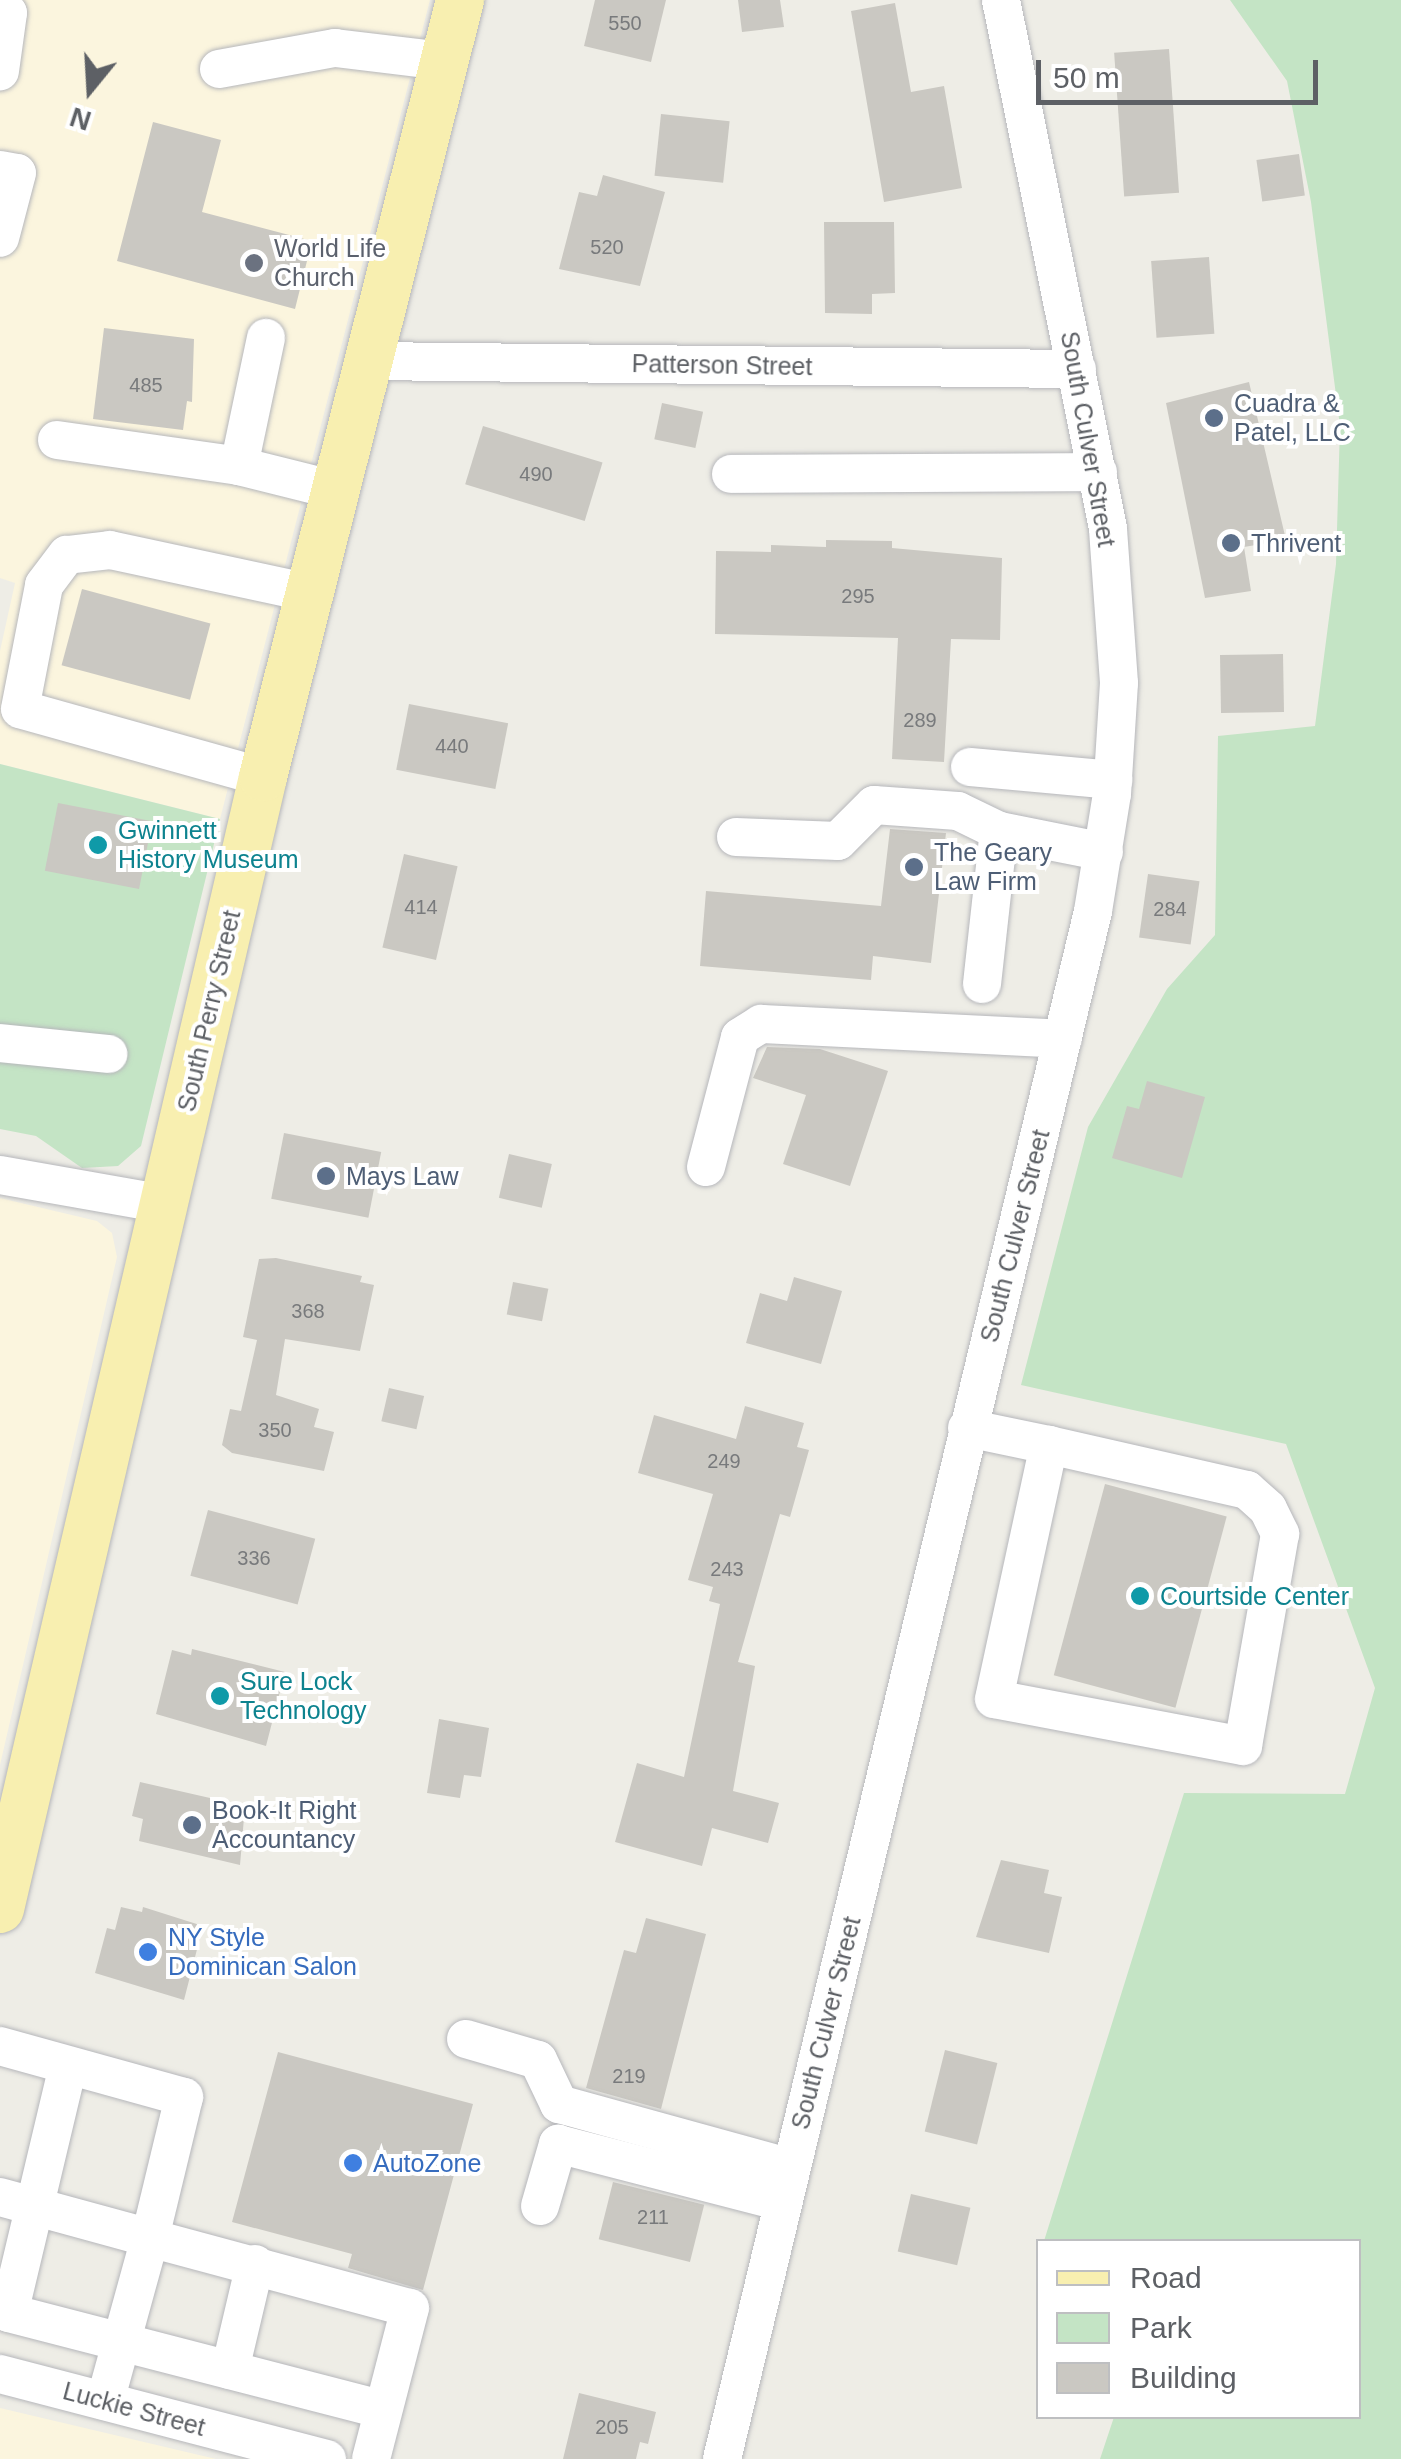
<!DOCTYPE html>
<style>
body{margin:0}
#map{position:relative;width:1401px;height:2459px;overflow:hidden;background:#eeede6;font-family:Helvetica,sans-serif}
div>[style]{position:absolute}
.commercial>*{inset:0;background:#fbf5de}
.green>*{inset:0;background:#c4e4c5}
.building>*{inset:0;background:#cac8c2;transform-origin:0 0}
.roads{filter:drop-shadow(0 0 2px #b6b7bb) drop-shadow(0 0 2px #b6b7bb)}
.minor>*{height:38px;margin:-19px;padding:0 19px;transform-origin:19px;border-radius:19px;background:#fff}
.major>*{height:48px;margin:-24px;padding:0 24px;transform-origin:24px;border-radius:24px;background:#f8efb0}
.dots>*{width:28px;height:28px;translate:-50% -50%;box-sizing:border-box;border:5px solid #fff;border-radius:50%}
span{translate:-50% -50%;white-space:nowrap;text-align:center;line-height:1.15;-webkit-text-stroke:8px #fff;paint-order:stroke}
.number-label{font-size:20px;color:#787a7c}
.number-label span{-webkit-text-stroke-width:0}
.worship-label{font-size:25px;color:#5b616d}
.left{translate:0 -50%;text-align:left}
.street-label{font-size:25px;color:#5d6065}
.service-label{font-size:25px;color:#4e5e75}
.culture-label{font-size:25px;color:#0d838f}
.shop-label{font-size:25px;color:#366cbe}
.legend{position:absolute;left:1036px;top:2239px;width:325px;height:180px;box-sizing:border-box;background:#fff;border:2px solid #bebfc1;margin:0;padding:12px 18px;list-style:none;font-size:30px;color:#5d6065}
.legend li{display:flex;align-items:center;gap:20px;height:50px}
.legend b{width:50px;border:2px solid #bebfc1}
.north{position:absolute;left:40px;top:40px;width:100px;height:100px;-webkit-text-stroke:8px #fff;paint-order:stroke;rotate:198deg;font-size:28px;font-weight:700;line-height:40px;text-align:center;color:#5d6065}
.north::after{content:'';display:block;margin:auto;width:35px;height:45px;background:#5d6065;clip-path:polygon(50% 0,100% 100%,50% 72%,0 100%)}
.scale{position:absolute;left:1036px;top:60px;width:282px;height:45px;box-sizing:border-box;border:5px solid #5d6065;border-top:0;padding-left:12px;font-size:30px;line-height:35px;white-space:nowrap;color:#5d6065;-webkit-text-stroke:8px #fff;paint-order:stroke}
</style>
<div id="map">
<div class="commercial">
<i style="clip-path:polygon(0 0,430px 0,220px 819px,0 764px,0 651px,15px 583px,0 578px)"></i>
<i style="clip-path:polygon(0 1198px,97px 1221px,112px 1233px,117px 1257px,0 1765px)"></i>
<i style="clip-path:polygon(0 2408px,216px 2459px,0 2459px)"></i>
</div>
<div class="green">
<i style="clip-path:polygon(1230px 0,1401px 0,1401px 2459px,1100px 2459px,1114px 2417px,1358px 2416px,1358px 2242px,1044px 2241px,1184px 1793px,1345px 1794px,1375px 1688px,1286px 1444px,1021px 1385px,1088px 1127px,1167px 989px,1215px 935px,1218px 736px,1315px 726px,1336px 564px,1340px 426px,1311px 202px,1287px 81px)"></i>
<i style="clip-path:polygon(0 764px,220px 819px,141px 1146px,118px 1166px,82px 1168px,36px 1136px,0 1129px)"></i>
</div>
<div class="building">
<i style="clip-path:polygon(595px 0,666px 0,651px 62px,584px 46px)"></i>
<i style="clip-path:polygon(738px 0,780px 0,784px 27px,742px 32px)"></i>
<i style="clip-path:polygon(895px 3px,911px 92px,944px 86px,962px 188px,884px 202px,851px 11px)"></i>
<i style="left:1169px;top:49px;width:144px;height:55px;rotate:86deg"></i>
<i style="left:661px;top:114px;width:69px;height:62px;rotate:6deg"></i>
<i style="clip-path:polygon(153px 122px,221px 140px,202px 212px,312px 241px,295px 309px,117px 261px)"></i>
<i style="left:1299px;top:154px;width:42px;height:43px;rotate:82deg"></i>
<i style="clip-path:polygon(603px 175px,665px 192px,640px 286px,559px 269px,579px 192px,597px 196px)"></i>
<i style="clip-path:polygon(824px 222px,894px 222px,895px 293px,872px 294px,872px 314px,825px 313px)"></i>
<i style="left:1209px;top:257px;width:77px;height:58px;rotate:86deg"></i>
<i style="clip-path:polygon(104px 328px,194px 339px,192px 402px,187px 401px,183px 430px,93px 419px)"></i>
<i style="clip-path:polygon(1249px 382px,1286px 540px,1244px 547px,1251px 591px,1205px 598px,1166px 403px)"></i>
<i style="left:662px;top:403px;width:42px;height:37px;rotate:12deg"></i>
<i style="left:483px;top:426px;width:125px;height:61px;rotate:17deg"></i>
<i style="clip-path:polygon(826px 540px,892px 541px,892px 548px,1002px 558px,1000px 640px,951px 639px,944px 762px,892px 759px,898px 638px,715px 634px,716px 551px,771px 552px,771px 545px,826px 547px)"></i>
<i style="left:82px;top:589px;width:133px;height:79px;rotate:15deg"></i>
<i style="left:1283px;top:654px;width:58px;height:63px;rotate:89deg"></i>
<i style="left:409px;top:704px;width:101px;height:67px;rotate:11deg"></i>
<i style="left:58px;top:803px;width:96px;height:69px;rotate:11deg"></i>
<i style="clip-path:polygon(890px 829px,946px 833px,931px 963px,873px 956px,871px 980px,700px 966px,706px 891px,881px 906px)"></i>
<i style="left:404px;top:854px;width:55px;height:96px;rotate:13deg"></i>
<i style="left:1148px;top:874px;width:52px;height:64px;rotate:8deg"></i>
<i style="clip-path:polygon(767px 1047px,820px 1049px,888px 1071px,850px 1186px,783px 1164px,806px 1095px,753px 1078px)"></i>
<i style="clip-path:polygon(1147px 1081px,1205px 1097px,1182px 1178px,1112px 1158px,1127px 1106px,1139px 1109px)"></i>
<i style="left:284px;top:1133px;width:99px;height:67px;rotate:11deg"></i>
<i style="left:509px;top:1154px;width:44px;height:45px;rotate:13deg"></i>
<i style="clip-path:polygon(276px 1258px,362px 1276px,360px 1282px,374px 1285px,360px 1351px,285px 1339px,276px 1395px,319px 1409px,314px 1427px,334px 1432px,324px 1471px,232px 1453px,222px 1445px,230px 1409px,241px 1411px,257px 1340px,243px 1337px,259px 1259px)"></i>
<i style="clip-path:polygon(794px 1277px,842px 1291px,821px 1364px,746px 1343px,760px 1293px,787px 1301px)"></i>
<i style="left:513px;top:1282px;width:36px;height:33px;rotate:11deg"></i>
<i style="left:389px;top:1388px;width:36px;height:34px;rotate:13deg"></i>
<i style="clip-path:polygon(745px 1406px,804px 1423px,797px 1447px,809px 1450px,790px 1517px,780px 1514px,738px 1662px,755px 1666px,733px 1791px,779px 1803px,768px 1843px,712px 1828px,702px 1866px,615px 1842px,637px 1763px,684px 1777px,720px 1604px,709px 1601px,713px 1587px,688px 1580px,713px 1494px,638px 1473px,654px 1415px,736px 1439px)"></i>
<i style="left:1105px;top:1484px;width:126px;height:198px;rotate:15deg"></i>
<i style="left:208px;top:1510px;width:111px;height:68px;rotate:15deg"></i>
<i style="clip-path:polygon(192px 1649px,285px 1672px,266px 1746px,156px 1714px,172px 1650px,191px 1655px)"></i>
<i style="clip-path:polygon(439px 1719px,489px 1728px,481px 1777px,464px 1775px,460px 1798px,427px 1793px)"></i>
<i style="clip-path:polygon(140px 1782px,245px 1806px,240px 1865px,139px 1841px,143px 1819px,132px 1816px)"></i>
<i style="clip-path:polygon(1001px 1860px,1049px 1870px,1044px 1893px,1062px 1897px,1049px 1953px,976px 1937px)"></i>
<i style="clip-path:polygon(121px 1907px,142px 1912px,143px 1907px,203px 1926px,184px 2000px,95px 1973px,107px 1928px,115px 1930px)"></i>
<i style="clip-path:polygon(646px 1918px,706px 1934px,661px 2109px,586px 2088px,624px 1950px,636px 1953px)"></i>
<i style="left:945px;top:2050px;width:54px;height:84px;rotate:14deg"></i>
<i style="clip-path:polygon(278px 2052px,473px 2104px,423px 2290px,348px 2268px,352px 2254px,232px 2222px)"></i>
<i style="left:613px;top:2182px;width:94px;height:59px;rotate:14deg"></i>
<i style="left:911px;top:2194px;width:61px;height:59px;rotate:13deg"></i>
<i style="clip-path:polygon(579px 2393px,656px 2412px,648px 2444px,640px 2442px,636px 2459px,563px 2459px)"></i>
</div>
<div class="roads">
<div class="minor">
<i style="left:0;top:12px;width:8px;rotate:7deg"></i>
<i style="left:8px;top:13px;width:59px;rotate:97.9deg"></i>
<i style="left:219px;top:69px;width:118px;rotate:-10.3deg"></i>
<i style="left:335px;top:48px;width:110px;rotate:6.8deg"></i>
<i style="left:0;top:170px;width:17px;rotate:10deg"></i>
<i style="left:17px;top:173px;width:67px;rotate:104.7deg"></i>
<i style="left:368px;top:361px;width:709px;rotate:0.65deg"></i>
<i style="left:57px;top:440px;width:184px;rotate:8.1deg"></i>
<i style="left:239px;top:466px;width:99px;rotate:14deg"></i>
<i style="left:239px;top:466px;width:131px;rotate:-78.1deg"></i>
<i style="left:731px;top:474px;width:367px;rotate:-0.3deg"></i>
<i style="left:970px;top:767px;width:144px;rotate:5.2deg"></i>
<i style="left:263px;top:777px;width:252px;rotate:-164.4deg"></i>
<i style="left:20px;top:709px;width:126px;rotate:-79deg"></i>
<i style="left:44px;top:585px;width:38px;rotate:-53deg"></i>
<i style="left:67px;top:555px;width:43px;rotate:-6.6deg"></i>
<i style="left:110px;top:550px;width:205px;rotate:12.1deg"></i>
<i style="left:736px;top:837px;width:102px;rotate:2.2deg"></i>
<i style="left:838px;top:841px;width:51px;rotate:-45deg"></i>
<i style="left:874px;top:805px;width:84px;rotate:4.1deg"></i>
<i style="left:958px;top:811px;width:46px;rotate:26deg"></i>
<i style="left:999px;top:831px;width:107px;rotate:11.3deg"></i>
<i style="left:982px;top:984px;width:154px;rotate:-83.7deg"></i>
<i style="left:0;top:1043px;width:109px;rotate:5.8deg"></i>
<i style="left:706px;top:1167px;width:134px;rotate:-75.3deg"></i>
<i style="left:740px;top:1037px;width:25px;rotate:-32deg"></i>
<i style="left:761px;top:1024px;width:302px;rotate:2.8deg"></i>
<i style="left:0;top:1175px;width:167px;rotate:10deg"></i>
<i style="left:967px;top:1428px;width:84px;rotate:11.7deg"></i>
<i style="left:1049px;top:1445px;width:203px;rotate:12.8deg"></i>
<i style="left:1247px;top:1490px;width:28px;rotate:42deg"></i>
<i style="left:1268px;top:1509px;width:28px;rotate:64deg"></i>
<i style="left:1280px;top:1534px;width:215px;rotate:99.9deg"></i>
<i style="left:1243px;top:1746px;width:253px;rotate:-169.3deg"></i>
<i style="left:994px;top:1699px;width:260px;rotate:-77.8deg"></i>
<i style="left:466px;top:2039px;width:75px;rotate:16.3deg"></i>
<i style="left:538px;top:2060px;width:49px;rotate:64.5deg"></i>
<i style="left:559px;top:2104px;width:241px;rotate:15.4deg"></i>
<i style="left:0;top:2046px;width:191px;rotate:15.5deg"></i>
<i style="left:184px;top:2097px;width:145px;rotate:103.6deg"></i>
<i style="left:150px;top:2238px;width:269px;rotate:15.1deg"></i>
<i style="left:410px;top:2308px;width:156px;rotate:104.5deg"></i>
<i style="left:68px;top:2066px;width:254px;rotate:103.4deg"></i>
<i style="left:9px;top:2313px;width:386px;rotate:14.5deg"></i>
<i style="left:0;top:2197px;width:156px;rotate:15.3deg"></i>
<i style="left:150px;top:2238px;width:169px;rotate:105.4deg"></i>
<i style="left:540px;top:2206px;width:65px;rotate:-73.8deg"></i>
<i style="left:558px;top:2144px;width:232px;rotate:14.5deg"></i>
<i style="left:230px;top:2370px;width:109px;rotate:-76.7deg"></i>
<i style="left:0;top:2374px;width:338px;rotate:14.6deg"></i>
<i style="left:722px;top:2459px;width:1592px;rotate:-76.52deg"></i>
<i style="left:1093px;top:911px;width:119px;rotate:-80.8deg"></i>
<i style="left:1112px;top:794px;width:111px;rotate:-86.4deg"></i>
<i style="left:1119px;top:683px;width:155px;rotate:-94.1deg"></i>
<i style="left:1108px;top:528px;width:539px;rotate:-101.46deg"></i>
</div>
<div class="major">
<i style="left:0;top:1909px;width:1162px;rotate:-76.92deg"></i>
<i style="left:263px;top:777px;width:802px;rotate:-75.77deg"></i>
</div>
</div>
<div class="dots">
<i style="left:254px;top:263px;background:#6b7280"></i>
<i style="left:1214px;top:418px;background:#5c6f8a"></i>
<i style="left:1231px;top:543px;background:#5c6f8a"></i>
<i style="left:98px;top:845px;background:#0f9aa8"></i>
<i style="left:914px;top:867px;background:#5c6f8a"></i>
<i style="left:326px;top:1176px;background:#5c6f8a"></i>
<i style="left:1140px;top:1596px;background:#0f9aa8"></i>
<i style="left:220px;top:1696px;background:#0f9aa8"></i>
<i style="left:192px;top:1825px;background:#5c6f8a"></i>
<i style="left:148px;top:1952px;background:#3f7fe0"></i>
<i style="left:353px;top:2163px;background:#3f7fe0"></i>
</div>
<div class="number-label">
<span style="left:625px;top:23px">550</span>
<span style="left:607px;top:247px">520</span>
<span style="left:146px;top:385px">485</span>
<span style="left:536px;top:474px">490</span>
<span style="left:858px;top:596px">295</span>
<span style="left:920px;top:720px">289</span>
<span style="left:452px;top:746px">440</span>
<span style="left:421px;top:907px">414</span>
<span style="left:1170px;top:909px">284</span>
<span style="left:308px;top:1311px">368</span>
<span style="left:275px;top:1430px">350</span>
<span style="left:724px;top:1461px">249</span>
<span style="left:254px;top:1558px">336</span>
<span style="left:727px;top:1569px">243</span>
<span style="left:629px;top:2076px">219</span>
<span style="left:653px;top:2217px">211</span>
<span style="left:612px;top:2427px">205</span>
</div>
<div class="worship-label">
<span class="left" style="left:274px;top:263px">World Life<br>Church</span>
</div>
<div class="street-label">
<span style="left:722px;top:365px;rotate:1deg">Patterson Street</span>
<span style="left:1088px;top:439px;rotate:80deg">South Culver Street</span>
<span style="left:209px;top:1011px;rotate:-77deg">South Perry Street</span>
<span style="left:1015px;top:1236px;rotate:-76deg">South Culver Street</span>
<span style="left:826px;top:2023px;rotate:-76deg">South Culver Street</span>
<span style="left:134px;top:2409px;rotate:15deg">Luckie Street</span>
</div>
<div class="service-label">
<span class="left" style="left:1234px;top:418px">Cuadra &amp;<br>Patel, LLC</span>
<span class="left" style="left:1251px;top:543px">Thrivent</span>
<span class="left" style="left:934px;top:867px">The Geary<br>Law Firm</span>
<span class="left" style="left:346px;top:1176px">Mays Law</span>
<span class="left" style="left:212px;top:1825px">Book-It Right<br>Accountancy</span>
</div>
<div class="culture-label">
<span class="left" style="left:118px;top:845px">Gwinnett<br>History Museum</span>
<span class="left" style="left:1160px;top:1596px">Courtside Center</span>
<span class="left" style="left:240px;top:1696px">Sure Lock<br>Technology</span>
</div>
<div class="shop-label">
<span class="left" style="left:168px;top:1952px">NY Style<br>Dominican Salon</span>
<span class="left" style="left:373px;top:2163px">AutoZone</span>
</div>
<ul class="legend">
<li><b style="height:12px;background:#f8efb0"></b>Road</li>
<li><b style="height:28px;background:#c4e4c5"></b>Park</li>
<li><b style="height:28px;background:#cac8c2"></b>Building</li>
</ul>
<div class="north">N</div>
<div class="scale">50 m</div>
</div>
